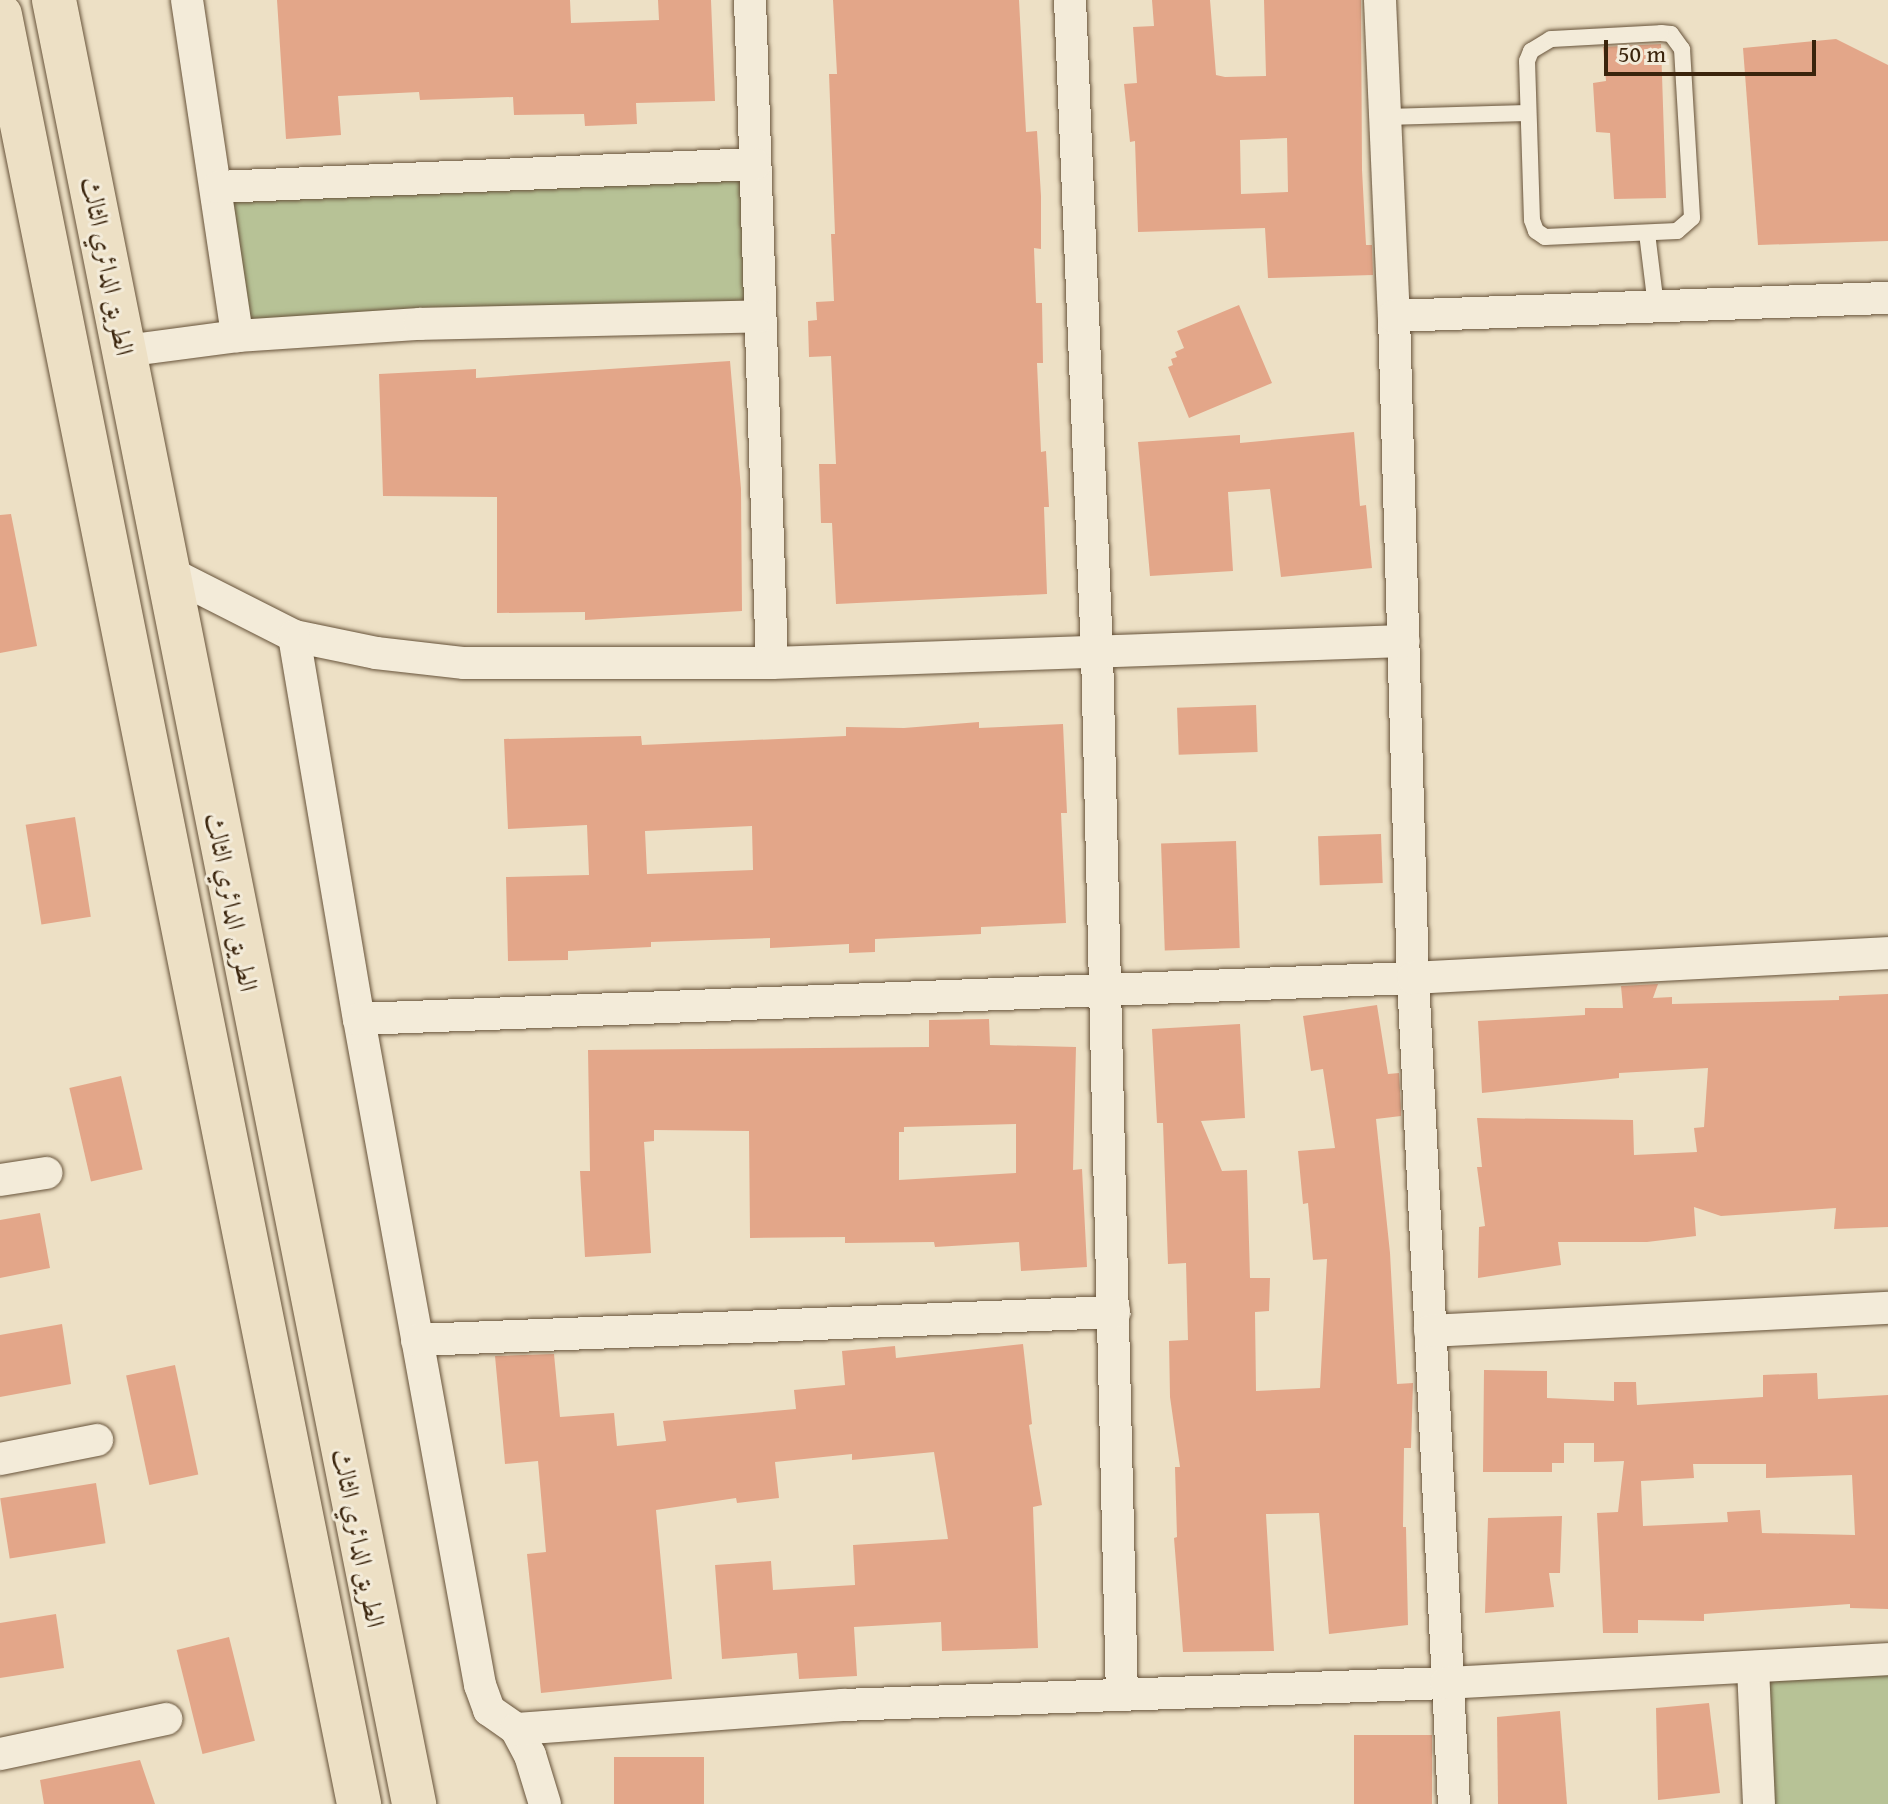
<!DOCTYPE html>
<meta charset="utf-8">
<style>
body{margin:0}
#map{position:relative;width:1888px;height:1804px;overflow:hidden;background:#ede0c5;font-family:"Gentium Book Plus",Amiri,serif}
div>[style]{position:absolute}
.green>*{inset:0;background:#b7c296;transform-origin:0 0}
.building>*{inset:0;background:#e3a689;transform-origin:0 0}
.roads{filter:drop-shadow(0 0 2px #67533a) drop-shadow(0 0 2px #67533a)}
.lane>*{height:16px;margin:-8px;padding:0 8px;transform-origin:8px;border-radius:8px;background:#f3ebd9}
.street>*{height:32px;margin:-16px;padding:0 16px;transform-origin:16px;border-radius:16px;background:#f3ebd9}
.highway>*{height:44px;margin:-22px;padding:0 22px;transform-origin:22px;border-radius:22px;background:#ede0c5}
span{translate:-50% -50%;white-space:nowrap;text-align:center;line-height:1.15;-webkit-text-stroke:6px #f3ebd9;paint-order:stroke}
.street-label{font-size:26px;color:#3a240c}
.scale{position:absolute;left:1604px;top:40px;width:212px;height:36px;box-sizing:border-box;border:4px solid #3a240c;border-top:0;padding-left:10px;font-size:24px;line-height:28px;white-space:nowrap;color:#3a240c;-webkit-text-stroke:6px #f3ebd9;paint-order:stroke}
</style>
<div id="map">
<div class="green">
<i style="left:761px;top:164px;width:151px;height:541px;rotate:88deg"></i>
<i style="left:1888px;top:1661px;width:143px;height:135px;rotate:90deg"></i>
</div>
<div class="building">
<i style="clip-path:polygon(277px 0,570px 0,571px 23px,659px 20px,658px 0,711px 0,715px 101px,636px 103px,637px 124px,585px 126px,584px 114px,514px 115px,513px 97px,420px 100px,419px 92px,338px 96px,341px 135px,286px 139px)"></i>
<i style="clip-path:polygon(833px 0,1019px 0,1026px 132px,1037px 131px,1041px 196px,1041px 249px,1034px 248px,1036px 303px,1042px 303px,1043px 363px,1037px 363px,1041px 452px,1046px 451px,1049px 507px,1044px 507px,1047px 594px,836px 604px,832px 523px,821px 523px,819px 464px,836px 464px,831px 356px,809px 357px,808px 321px,817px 320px,816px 302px,834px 301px,831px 234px,835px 234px,829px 74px,837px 74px)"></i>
<i style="clip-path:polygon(evenodd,1152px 0,1210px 0,1216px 75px,1225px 77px,1266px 76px,1264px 0,1361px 0,1362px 170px,1366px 245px,1372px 245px,1373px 275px,1268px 278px,1265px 228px,1138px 232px,1135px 141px,1130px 142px,1124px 84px,1137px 83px,1133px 27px,1154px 26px,1152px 0,1287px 138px,1288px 192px,1241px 194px,1240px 140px,1287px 138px)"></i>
<i style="clip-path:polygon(1836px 39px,1888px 65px,1888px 241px,1758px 245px,1743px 48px)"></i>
<i style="clip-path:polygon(1661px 44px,1666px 198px,1614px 199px,1610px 133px,1596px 132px,1593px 83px,1606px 81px,1603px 47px)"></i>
<i style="clip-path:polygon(1239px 305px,1272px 383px,1189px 418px,1168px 367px,1173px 365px,1171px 359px,1177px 357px,1175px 352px,1184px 348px,1177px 331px)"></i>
<i style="clip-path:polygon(730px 361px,741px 489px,742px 611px,585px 620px,585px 612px,497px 613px,497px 497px,383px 496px,379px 374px,476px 369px,476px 378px)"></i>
<i style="clip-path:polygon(1354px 432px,1360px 506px,1366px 505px,1372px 568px,1281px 577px,1270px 489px,1228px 492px,1233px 571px,1150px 576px,1138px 442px,1240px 435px,1240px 443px)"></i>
<i style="clip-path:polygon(11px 514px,37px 646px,0 653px,0 515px)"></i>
<i style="left:1256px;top:705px;width:47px;height:79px;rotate:88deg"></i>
<i style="clip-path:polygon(evenodd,979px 722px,979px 728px,1063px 724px,1067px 813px,1061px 813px,1066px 923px,981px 927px,981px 934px,875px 939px,875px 952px,849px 953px,849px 944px,770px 948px,770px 938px,651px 942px,651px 947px,568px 951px,568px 960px,508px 961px,506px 877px,589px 875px,587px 825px,508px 829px,504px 739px,641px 736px,642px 745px,846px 736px,846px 727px,904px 728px,979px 722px,752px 826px,753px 870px,647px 874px,645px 831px,752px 826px)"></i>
<i style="left:75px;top:817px;width:101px;height:50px;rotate:81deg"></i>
<i style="left:1381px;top:834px;width:49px;height:63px;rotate:88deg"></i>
<i style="left:1236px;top:841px;width:107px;height:75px;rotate:88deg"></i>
<i style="clip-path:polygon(1658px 984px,1653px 998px,1672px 997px,1672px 1004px,1839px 1000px,1839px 996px,1888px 994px,1888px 1227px,1834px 1229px,1836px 1208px,1721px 1216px,1694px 1207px,1696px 1236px,1647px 1242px,1558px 1242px,1561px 1265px,1478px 1278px,1479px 1227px,1485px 1226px,1477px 1167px,1482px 1167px,1477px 1118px,1633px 1120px,1634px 1155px,1697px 1152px,1694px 1128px,1704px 1127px,1708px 1068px,1619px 1073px,1619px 1078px,1482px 1093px,1478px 1021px,1585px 1015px,1585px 1008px,1623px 1008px,1621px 986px)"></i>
<i style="clip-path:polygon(1377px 1005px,1388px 1074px,1399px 1073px,1401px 1110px,1401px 1116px,1376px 1119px,1390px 1253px,1397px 1384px,1413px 1383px,1411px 1448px,1404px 1448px,1403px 1527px,1406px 1527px,1408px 1625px,1329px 1634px,1319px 1513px,1266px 1514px,1274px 1651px,1183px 1652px,1174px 1538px,1177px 1537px,1175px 1467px,1180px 1467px,1170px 1397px,1169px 1341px,1188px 1340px,1186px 1263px,1168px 1264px,1163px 1123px,1157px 1123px,1152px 1029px,1240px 1024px,1245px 1118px,1201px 1121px,1222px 1171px,1247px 1170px,1250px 1278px,1270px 1278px,1269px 1311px,1255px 1312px,1256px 1391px,1320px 1388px,1327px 1259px,1313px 1260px,1308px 1203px,1303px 1204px,1298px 1151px,1335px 1148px,1323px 1069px,1311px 1071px,1303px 1016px)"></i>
<i style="clip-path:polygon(evenodd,989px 1019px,990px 1045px,1076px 1047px,1073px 1170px,1082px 1169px,1087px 1267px,1021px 1271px,1019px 1242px,935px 1247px,934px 1242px,845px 1243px,845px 1237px,750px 1238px,749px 1131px,654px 1130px,654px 1141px,644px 1142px,651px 1253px,585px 1257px,580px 1171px,590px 1171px,588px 1050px,929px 1047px,929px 1020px,989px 1019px,1016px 1124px,1016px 1173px,899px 1180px,899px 1132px,904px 1132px,904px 1127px,1016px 1124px)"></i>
<i style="left:121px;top:1076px;width:96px;height:53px;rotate:77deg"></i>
<i style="clip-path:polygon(40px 1213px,50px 1268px,0 1278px,0 1220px)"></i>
<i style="clip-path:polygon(62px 1324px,71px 1384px,0 1397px,0 1335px)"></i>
<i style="clip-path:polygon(1023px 1344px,1032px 1424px,1029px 1425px,1042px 1505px,1033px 1507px,1038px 1648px,942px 1651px,941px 1622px,854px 1627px,857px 1676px,799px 1679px,797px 1653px,722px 1659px,715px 1565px,771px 1561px,773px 1590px,855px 1585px,853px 1545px,948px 1539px,934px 1452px,852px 1460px,852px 1454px,775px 1462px,779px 1498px,737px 1503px,736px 1498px,656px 1510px,672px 1679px,541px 1693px,527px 1554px,546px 1552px,538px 1461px,505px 1464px,495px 1356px,554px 1354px,560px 1417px,614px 1413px,617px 1446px,666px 1441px,663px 1421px,796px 1409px,794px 1390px,845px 1385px,842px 1351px,895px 1346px,896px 1358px)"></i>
<i style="left:175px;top:1365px;width:112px;height:50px;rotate:78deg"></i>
<i style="clip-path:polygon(evenodd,1484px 1370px,1547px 1371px,1547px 1398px,1614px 1401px,1614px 1382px,1636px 1382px,1637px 1405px,1763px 1397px,1763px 1375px,1817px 1373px,1818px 1399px,1888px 1395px,1888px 1609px,1850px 1608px,1850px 1604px,1704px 1614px,1704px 1621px,1638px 1620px,1638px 1633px,1603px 1633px,1597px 1513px,1618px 1512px,1624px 1461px,1594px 1462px,1594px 1443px,1564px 1443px,1564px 1463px,1552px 1463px,1552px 1472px,1483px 1472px,1484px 1370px,1693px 1464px,1766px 1464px,1766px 1478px,1852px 1475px,1855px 1535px,1762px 1533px,1760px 1510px,1727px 1512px,1728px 1522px,1643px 1526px,1641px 1481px,1694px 1478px,1693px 1464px)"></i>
<i style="left:96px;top:1483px;width:61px;height:97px;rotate:81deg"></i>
<i style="clip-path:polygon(1562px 1516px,1560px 1573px,1549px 1573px,1554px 1607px,1485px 1613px,1488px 1518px)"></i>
<i style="clip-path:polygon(56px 1614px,64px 1668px,0 1678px,0 1623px)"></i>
<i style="left:229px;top:1637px;width:107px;height:54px;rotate:76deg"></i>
<i style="clip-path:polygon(1709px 1703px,1720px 1793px,1658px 1800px,1656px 1708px)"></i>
<i style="clip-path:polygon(1560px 1711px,1567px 1804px,1498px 1804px,1497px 1717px)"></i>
<i style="left:1354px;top:1735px;width:78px;height:69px"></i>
<i style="left:614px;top:1757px;width:90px;height:47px"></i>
<i style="clip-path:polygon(140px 1760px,155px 1804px,44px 1804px,40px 1780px)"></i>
</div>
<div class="roads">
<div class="lane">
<i style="left:1661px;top:33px;width:10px;rotate:6deg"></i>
<i style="left:1671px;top:34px;width:19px;rotate:54deg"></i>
<i style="left:1682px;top:49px;width:169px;rotate:86.6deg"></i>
<i style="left:1692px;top:218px;width:20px;rotate:139deg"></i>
<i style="left:1677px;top:231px;width:132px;rotate:177.4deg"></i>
<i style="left:1545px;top:237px;width:11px;rotate:-146deg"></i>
<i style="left:1536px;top:231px;width:12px;rotate:-110deg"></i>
<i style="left:1532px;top:220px;width:159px;rotate:-91.8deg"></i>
<i style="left:1527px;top:61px;width:11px;rotate:-68deg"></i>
<i style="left:1531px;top:51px;width:23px;rotate:-31deg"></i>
<i style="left:1551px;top:39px;width:110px;rotate:-3.1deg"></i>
<i style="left:1385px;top:117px;width:143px;rotate:-1.6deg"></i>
<i style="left:1647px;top:233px;width:74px;rotate:83deg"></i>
</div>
<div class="street">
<i style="left:187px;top:0;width:340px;rotate:81.5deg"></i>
<i style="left:750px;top:0;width:663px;rotate:88.1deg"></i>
<i style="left:1070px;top:0;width:653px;rotate:87.63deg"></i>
<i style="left:1097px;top:652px;width:1043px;rotate:88.63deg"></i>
<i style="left:1380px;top:0;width:316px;rotate:87.5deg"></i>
<i style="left:1394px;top:316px;width:662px;rotate:88.36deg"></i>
<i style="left:1413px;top:978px;width:827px;rotate:87.16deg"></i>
<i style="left:218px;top:187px;width:537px;rotate:-2.45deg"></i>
<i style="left:1394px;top:316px;width:494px;rotate:-2.1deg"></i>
<i style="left:125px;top:351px;width:113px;rotate:-7.6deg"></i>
<i style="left:237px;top:336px;width:183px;rotate:-3.8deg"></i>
<i style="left:420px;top:324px;width:340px;rotate:-1.3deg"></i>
<i style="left:170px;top:573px;width:139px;rotate:26.9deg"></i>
<i style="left:294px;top:636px;width:84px;rotate:11.7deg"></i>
<i style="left:376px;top:653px;width:89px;rotate:6.5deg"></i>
<i style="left:464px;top:663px;width:308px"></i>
<i style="left:772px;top:663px;width:632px;rotate:-1.99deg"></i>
<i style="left:294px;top:636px;width:388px;rotate:80.4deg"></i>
<i style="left:359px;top:1019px;width:677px;rotate:79.7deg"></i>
<i style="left:480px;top:1685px;width:27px;rotate:70deg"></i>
<i style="left:489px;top:1710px;width:33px;rotate:35deg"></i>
<i style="left:516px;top:1729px;width:30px;rotate:62deg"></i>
<i style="left:530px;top:1755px;width:51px;rotate:73deg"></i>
<i style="left:359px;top:1019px;width:1055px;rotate:-2.23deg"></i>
<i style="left:1413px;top:978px;width:476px;rotate:-3deg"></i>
<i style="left:0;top:1180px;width:47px;rotate:-8.7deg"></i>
<i style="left:1430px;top:1331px;width:459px;rotate:-2.9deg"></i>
<i style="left:417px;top:1340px;width:698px;rotate:-2.3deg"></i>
<i style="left:0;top:1459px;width:99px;rotate:-11.1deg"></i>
<i style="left:1753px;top:1667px;width:137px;rotate:87.5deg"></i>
<i style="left:516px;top:1729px;width:328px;rotate:-4.2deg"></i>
<i style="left:843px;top:1705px;width:603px;rotate:-2.09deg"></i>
<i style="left:1446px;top:1683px;width:443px;rotate:-3.1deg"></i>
<i style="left:0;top:1754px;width:170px;rotate:-11.9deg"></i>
</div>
<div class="highway">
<i style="left:54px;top:0;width:1840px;rotate:78.71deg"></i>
<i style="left:0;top:15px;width:1825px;rotate:78.65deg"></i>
</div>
</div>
<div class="street-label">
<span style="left:108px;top:266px;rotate:79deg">الطريق الدائري الثالث</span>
<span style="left:232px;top:902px;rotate:79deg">الطريق الدائري الثالث</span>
<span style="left:359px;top:1538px;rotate:79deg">الطريق الدائري الثالث</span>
</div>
<div class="scale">50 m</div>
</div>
